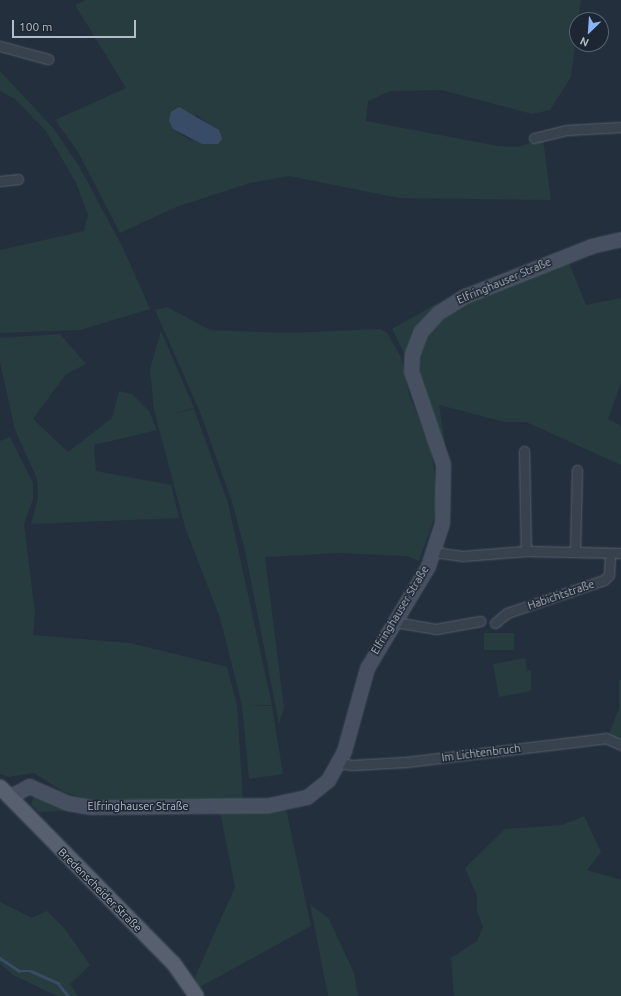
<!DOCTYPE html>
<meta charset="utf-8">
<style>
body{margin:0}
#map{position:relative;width:621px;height:996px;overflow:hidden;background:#242f3e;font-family:Ubuntu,sans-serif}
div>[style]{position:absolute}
.green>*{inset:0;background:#263c3f;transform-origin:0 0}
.water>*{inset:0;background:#394c67}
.stream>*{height:2.5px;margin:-1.25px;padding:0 1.25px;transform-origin:1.25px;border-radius:1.25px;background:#394c67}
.roads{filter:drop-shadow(0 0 1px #565f6c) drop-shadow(0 0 1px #565f6c)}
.street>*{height:9px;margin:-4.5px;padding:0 4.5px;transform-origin:4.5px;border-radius:4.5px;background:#38414e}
.secondary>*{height:13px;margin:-6.5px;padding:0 6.5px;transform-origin:6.5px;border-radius:6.5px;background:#465061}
.primary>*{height:14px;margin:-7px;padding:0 7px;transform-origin:7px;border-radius:7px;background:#56606e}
span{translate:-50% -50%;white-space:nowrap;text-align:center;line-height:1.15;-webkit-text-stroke:3px #1d2633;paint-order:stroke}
.street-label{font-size:11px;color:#b4bcc9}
.north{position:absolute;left:569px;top:12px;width:40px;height:40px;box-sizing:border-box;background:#1d2633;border:1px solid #59626f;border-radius:50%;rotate:205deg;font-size:11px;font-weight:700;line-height:16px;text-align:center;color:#b4bcc9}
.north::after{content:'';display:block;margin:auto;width:14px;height:18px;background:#8ab4f8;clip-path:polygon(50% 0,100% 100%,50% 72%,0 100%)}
.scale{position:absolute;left:12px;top:20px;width:124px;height:18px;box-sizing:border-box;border:2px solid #b4bcc9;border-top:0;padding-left:5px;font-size:12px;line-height:14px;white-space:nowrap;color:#b4bcc9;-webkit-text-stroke:3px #1d2633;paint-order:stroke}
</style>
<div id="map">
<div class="green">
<i style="clip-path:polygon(evenodd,86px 0,581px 0,571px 77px,550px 110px,532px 114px,442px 90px,391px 91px,368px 101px,366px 121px,498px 146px,517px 147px,543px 139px,551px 200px,399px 198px,289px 176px,250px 183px,176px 207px,120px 233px,78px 152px,55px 120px,126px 88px,75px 5px,86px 0,197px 115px,210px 125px,218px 144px,188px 139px,173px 129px,169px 121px,197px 115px)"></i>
<i style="clip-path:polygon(0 71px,54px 129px,79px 166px,123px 248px,150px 309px,80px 330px,0 333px,0 250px,84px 231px,88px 215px,76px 183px,46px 131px,15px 99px,0 91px)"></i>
<i style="clip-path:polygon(568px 260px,586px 305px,621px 298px,621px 383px,608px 419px,621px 426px,621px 465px,526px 422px,505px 422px,439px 405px,447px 456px,419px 381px,419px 350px,427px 335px,460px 305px)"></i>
<i style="clip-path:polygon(436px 304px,417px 325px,406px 357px,392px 329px)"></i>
<i style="clip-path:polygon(167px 307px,210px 330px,289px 333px,380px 329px,387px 333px,401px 357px,409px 395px,431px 448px,437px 492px,434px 519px,419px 561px,407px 556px,337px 553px,265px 557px,284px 708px,279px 724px,245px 550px,232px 502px,200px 412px,155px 310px)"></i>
<i style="clip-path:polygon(161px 331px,194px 408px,170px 415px,194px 409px,228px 503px,272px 705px,247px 705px,272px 706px,283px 774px,249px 779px,242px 705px,220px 618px,185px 527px,154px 410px,150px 369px)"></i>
<i style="clip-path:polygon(60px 334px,86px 364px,66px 374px,33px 419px,68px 452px,112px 418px,119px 391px,132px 394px,149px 411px,157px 430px,94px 445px,96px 471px,171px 485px,179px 518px,31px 524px,38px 498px,37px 479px,15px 430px,0 362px,0 338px)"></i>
<i style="clip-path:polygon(10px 437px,33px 483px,33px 499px,24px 524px,35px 613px,33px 635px,130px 643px,227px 667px,237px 705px,243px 800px,86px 799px,62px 791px,34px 773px,9px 777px,0 774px,0 441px)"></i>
<i style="left:484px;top:633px;width:30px;height:17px"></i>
<i style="clip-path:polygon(525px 658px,527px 671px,531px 670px,531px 691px,499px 697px,493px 664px)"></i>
<i style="clip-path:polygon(619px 680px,621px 680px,621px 743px,609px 734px,619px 708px)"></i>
<i style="clip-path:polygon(35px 795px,76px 810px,38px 812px,31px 804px)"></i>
<i style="clip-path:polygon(286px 809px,311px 926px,198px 988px,195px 977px,235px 887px,220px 812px)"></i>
<i style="clip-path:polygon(584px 816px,601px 852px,587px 870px,621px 880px,621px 996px,454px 996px,451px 958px,477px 941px,483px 927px,477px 911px,477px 896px,465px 868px,505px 829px,562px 825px)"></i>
<i style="clip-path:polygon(0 902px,32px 918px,47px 911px,65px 929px,90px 965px,70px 984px,78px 996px,57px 996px,13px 975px,0 963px)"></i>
<i style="clip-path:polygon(310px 904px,329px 919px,354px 973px,358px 996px,328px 996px)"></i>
</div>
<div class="water">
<i style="clip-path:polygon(179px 107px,219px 130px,222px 139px,218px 144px,202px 144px,173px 129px,169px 121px,171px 112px)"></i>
</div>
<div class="stream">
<i style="left:0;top:958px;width:23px;rotate:34deg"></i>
<i style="left:19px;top:971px;width:12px"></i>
<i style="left:31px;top:971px;width:30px;rotate:24deg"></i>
<i style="left:58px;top:983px;width:16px;rotate:52deg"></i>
</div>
<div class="roads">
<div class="street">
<i style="left:0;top:46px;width:50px;rotate:15.2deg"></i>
<i style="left:534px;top:138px;width:34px;rotate:-14deg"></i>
<i style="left:567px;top:130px;width:54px;rotate:-3.2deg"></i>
<i style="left:0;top:181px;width:18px;rotate:-6deg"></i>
<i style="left:524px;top:451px;width:100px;rotate:88.9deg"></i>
<i style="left:575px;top:551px;width:81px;rotate:-88.6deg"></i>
<i style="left:434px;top:552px;width:28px;rotate:8deg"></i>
<i style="left:462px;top:556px;width:64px;rotate:-4.5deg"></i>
<i style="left:526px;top:551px;width:95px;rotate:1.2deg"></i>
<i style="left:395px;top:622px;width:42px;rotate:9.7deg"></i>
<i style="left:436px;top:629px;width:45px;rotate:-10.3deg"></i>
<i style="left:495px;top:623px;width:16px;rotate:-40deg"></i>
<i style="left:507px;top:613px;width:102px;rotate:-18.8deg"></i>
<i style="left:604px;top:580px;width:7px;rotate:-45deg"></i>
<i style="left:609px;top:575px;width:21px;rotate:-87deg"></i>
<i style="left:339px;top:763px;width:13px;rotate:9deg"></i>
<i style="left:352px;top:765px;width:54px;rotate:-3.2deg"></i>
<i style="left:406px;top:762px;width:201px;rotate:-6.8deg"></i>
<i style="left:606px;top:738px;width:17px;rotate:25deg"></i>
</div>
<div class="secondary">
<i style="left:9px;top:797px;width:23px;rotate:-29deg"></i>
<i style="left:29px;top:786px;width:43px;rotate:23.6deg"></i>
<i style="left:68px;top:803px;width:23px;rotate:10deg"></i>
<i style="left:91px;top:807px;width:178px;rotate:-0.6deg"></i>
<i style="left:269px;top:805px;width:39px;rotate:-12deg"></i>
<i style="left:307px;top:797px;width:27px;rotate:-39deg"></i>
<i style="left:328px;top:780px;width:33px;rotate:-61deg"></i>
<i style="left:344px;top:751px;width:86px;rotate:-74.5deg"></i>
<i style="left:367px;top:668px;width:119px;rotate:-59.1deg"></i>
<i style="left:428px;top:566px;width:45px;rotate:-72deg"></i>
<i style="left:442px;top:523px;width:59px;rotate:-89deg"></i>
<i style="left:443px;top:464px;width:98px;rotate:-109deg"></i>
<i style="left:411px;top:371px;width:17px;rotate:-87deg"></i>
<i style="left:412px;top:354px;width:25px;rotate:-69deg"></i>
<i style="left:421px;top:331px;width:26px;rotate:-47deg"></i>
<i style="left:439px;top:312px;width:31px;rotate:-32deg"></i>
<i style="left:465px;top:296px;width:136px;rotate:-21.6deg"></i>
<i style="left:591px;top:246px;width:31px;rotate:-13deg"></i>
</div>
<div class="primary">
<i style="left:0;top:787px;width:248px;rotate:45.5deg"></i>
<i style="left:174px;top:964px;width:39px;rotate:55deg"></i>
</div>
</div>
<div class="street-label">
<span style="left:504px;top:281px;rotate:-23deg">Elfringhauser Straße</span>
<span style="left:561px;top:595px;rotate:-19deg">Habichtstraße</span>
<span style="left:400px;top:610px;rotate:-59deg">Elfringhauser Straße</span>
<span style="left:481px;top:753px;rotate:-7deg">Im Lichtenbruch</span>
<span style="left:138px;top:806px">Elfringhauser Straße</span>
<span style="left:100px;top:890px;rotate:45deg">Bredenscheider Straße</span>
</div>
<div class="north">N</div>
<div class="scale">100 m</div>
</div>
